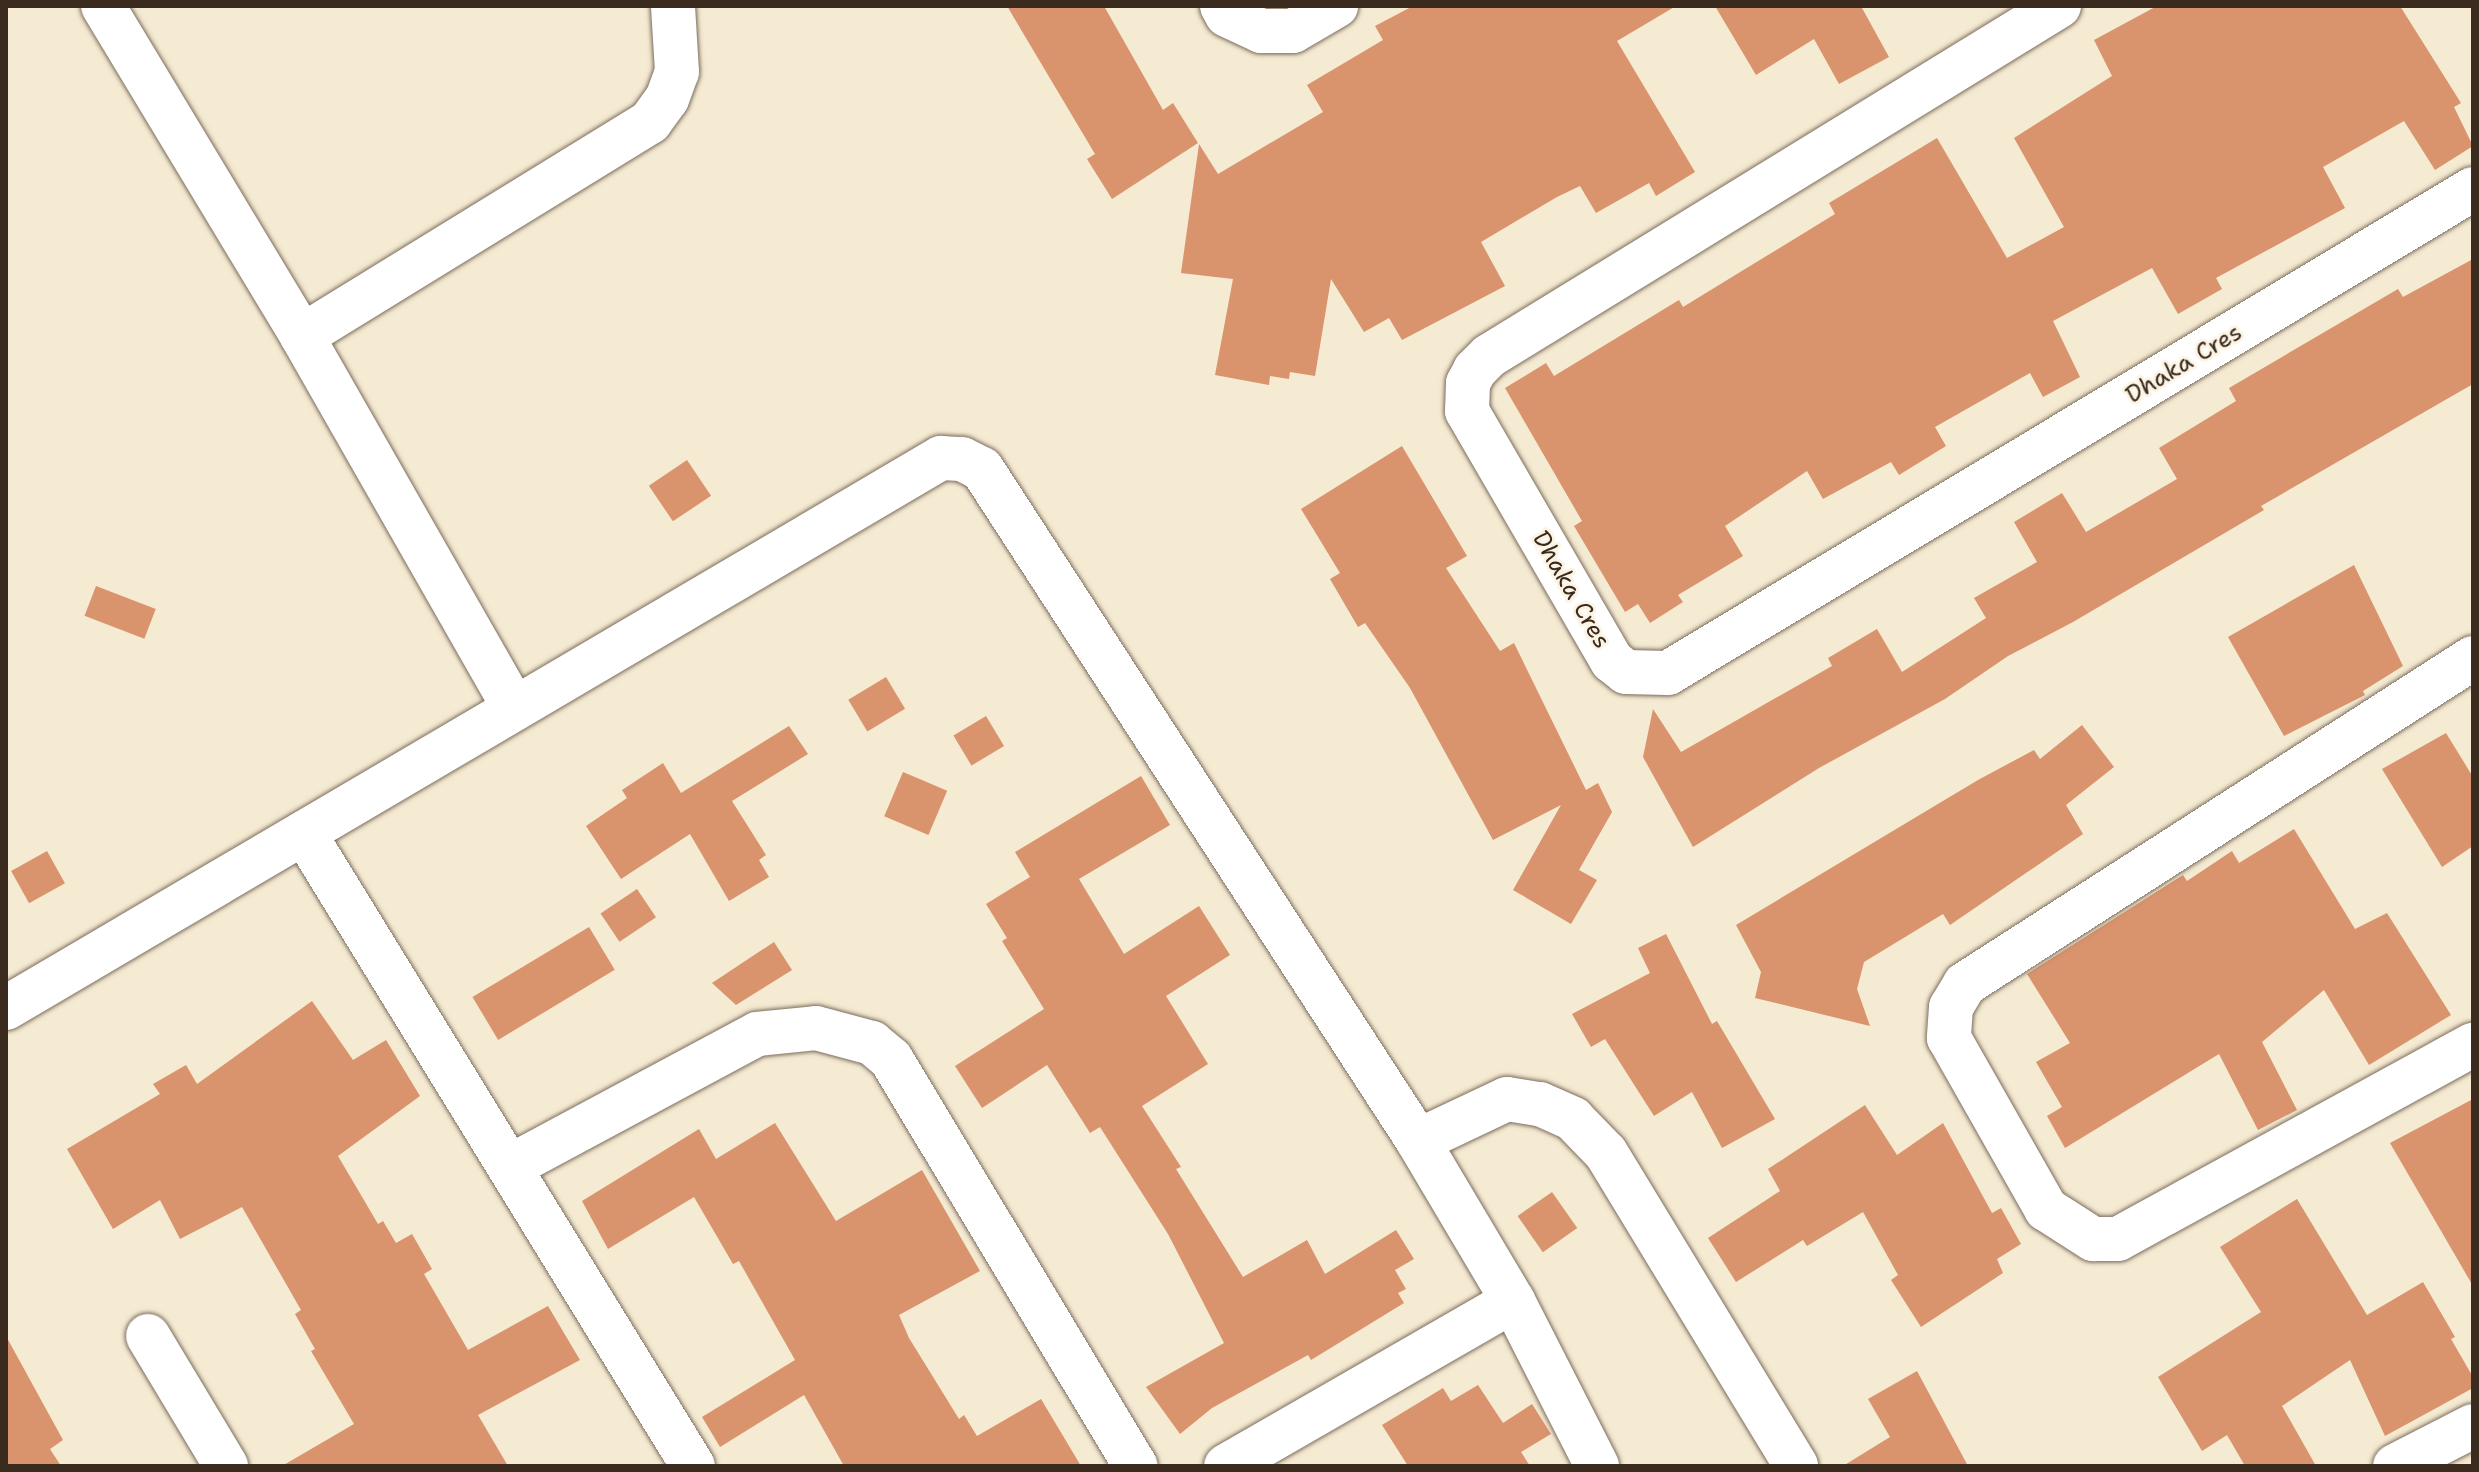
<!DOCTYPE html>
<style>
body{margin:0}
#map{position:relative;width:2479px;height:1472px;overflow:hidden;background:#f5ead2;font-family:"Shantell Sans",sans-serif}
div>[style]{position:absolute}
.building>*{inset:0;background:#d9936d;transform-origin:0 0}
.roads{filter:drop-shadow(0 0 2px #7c6d5d) drop-shadow(0 0 2px #7c6d5d)}
.street>*{height:44px;margin:-22px;padding:0 22px;transform-origin:22px;border-radius:22px;background:#fff}
span{translate:-50% -50%;white-space:nowrap;text-align:center;line-height:1.15;-webkit-text-stroke:6px #fcf5e5;paint-order:stroke}
.street-label{font-size:24px;color:#3b2a1e}
.frame{position:absolute;inset:0;border:8px solid #3b2a1e;pointer-events:none}
</style>
<div id="map">
<div class="building">
<i style="clip-path:polygon(1007px 6px,1104px 6px,1163px 110px,1173px 103px,1198px 143px,1112px 199px,1087px 159px,1095px 154px)"></i>
<i style="clip-path:polygon(1413px 6px,1676px 6px,1617px 41px,1695px 172px,1656px 196px,1649px 183px,1596px 213px,1580px 186px,1557px 197px,1481px 242px,1505px 286px,1402px 340px,1389px 318px,1364px 332px,1331px 279px,1315px 376px,1290px 372px,1289px 379px,1270px 376px,1269px 385px,1215px 375px,1233px 279px,1181px 273px,1199px 144px,1218px 174px,1323px 112px,1307px 85px,1383px 40px,1375px 26px)"></i>
<i style="clip-path:polygon(1715px 6px,1865px 6px,1862px 8px,1889px 57px,1839px 84px,1814px 39px,1756px 75px)"></i>
<i style="clip-path:polygon(2157px 6px,2400px 6px,2461px 103px,2454px 107px,2473px 146px,2435px 170px,2404px 121px,2323px 167px,2345px 208px,2216px 278px,2222px 289px,2178px 314px,2152px 268px,2053px 321px,2080px 377px,2043px 397px,2030px 373px,1935px 427px,1946px 446px,1899px 475px,1891px 462px,1823px 499px,1807px 471px,1725px 526px,1743px 556px,1678px 595px,1683px 602px,1650px 623px,1638px 604px,1625px 612px,1574px 526px,1582px 521px,1505px 388px,1546px 363px,1554px 376px,1679px 300px,1683px 307px,1835px 214px,1829px 203px,1937px 138px,2007px 258px,2064px 227px,2014px 138px,2112px 76px,2094px 40px)"></i>
<i style="clip-path:polygon(2473px 259px,2473px 384px,2261px 506px,2264px 510px,2073px 622px,2008px 656px,1945px 699px,1819px 768px,1693px 847px,1643px 757px,1653px 709px,1681px 752px,1832px 666px,1828px 658px,1877px 629px,1902px 672px,1986px 618px,1974px 598px,2037px 562px,2014px 522px,2062px 493px,2086px 532px,2177px 479px,2159px 448px,2236px 401px,2229px 388px,2398px 289px,2403px 297px)"></i>
<i style="clip-path:polygon(1402px 446px,1467px 556px,1446px 568px,1500px 651px,1514px 643px,1586px 790px,1598px 783px,1612px 812px,1579px 870px,1597px 880px,1571px 924px,1513px 890px,1561px 805px,1493px 840px,1410px 688px,1365px 623px,1358px 627px,1330px 579px,1340px 573px,1301px 509px)"></i>
<i style="left:687px;top:460px;width:43px;height:46px;rotate:56deg"></i>
<i style="clip-path:polygon(2354px 565px,2403px 666px,2363px 691px,2365px 695px,2284px 736px,2228px 637px)"></i>
<i style="left:96px;top:586px;width:64px;height:32px;rotate:21deg"></i>
<i style="left:886px;top:677px;width:37px;height:44px;rotate:59deg"></i>
<i style="left:986px;top:716px;width:35px;height:38px;rotate:59deg"></i>
<i style="clip-path:polygon(2082px 725px,2114px 767px,2066px 805px,2083px 834px,1950px 925px,1943px 914px,1864px 962px,1857px 989px,1870px 1026px,1755px 998px,1761px 972px,1736px 925px,1978px 780px,2034px 750px,2040px 759px)"></i>
<i style="clip-path:polygon(789px 726px,808px 754px,732px 801px,766px 855px,759px 860px,769px 877px,729px 901px,690px 834px,621px 879px,586px 826px,627px 798px,622px 790px,663px 763px,681px 793px)"></i>
<i style="clip-path:polygon(2446px 733px,2473px 777px,2473px 846px,2442px 867px,2382px 769px)"></i>
<i style="left:903px;top:772px;width:48px;height:48px;rotate:23deg"></i>
<i style="clip-path:polygon(1141px 776px,1170px 825px,1079px 879px,1124px 954px,1199px 906px,1230px 955px,1166px 996px,1208px 1064px,1142px 1106px,1181px 1167px,1176px 1169px,1243px 1277px,1307px 1240px,1325px 1274px,1396px 1230px,1414px 1259px,1395px 1270px,1406px 1289px,1398px 1293px,1404px 1303px,1311px 1360px,1308px 1355px,1212px 1408px,1180px 1434px,1146px 1387px,1224px 1343px,1168px 1234px,1100px 1127px,1090px 1133px,1047px 1065px,982px 1108px,955px 1066px,1044px 1009px,1002px 941px,1007px 938px,986px 904px,1030px 877px,1015px 852px)"></i>
<i style="clip-path:polygon(2294px 829px,2355px 929px,2387px 913px,2451px 1015px,2369px 1065px,2324px 990px,2262px 1042px,2297px 1110px,2258px 1130px,2219px 1054px,2065px 1148px,2047px 1116px,2062px 1107px,2036px 1062px,2070px 1043px,2027px 974px,2183px 875px,2187px 881px,2232px 851px,2239px 863px)"></i>
<i style="left:47px;top:851px;width:37px;height:41px;rotate:61deg"></i>
<i style="left:637px;top:889px;width:34px;height:44px;rotate:56deg"></i>
<i style="left:589px;top:927px;width:50px;height:136px;rotate:59deg"></i>
<i style="clip-path:polygon(1666px 934px,1712px 1024px,1717px 1021px,1775px 1119px,1722px 1148px,1692px 1092px,1654px 1116px,1605px 1039px,1591px 1047px,1572px 1014px,1650px 973px,1638px 948px)"></i>
<i style="clip-path:polygon(774px 942px,792px 970px,736px 1005px,712px 983px)"></i>
<i style="clip-path:polygon(312px 1001px,353px 1060px,386px 1040px,420px 1096px,338px 1156px,378px 1224px,383px 1221px,396px 1243px,412px 1234px,432px 1269px,424px 1274px,468px 1350px,548px 1306px,580px 1360px,478px 1415px,508px 1466px,282px 1466px,354px 1424px,311px 1351px,315px 1349px,295px 1314px,301px 1310px,242px 1207px,180px 1239px,160px 1200px,113px 1229px,67px 1149px,160px 1094px,153px 1084px,186px 1065px,197px 1084px)"></i>
<i style="clip-path:polygon(2473px 1099px,2473px 1286px,2390px 1143px)"></i>
<i style="clip-path:polygon(1865px 1105px,1897px 1155px,1943px 1123px,1992px 1213px,2001px 1208px,2021px 1244px,1997px 1259px,2003px 1273px,1921px 1327px,1891px 1280px,1898px 1275px,1863px 1212px,1807px 1246px,1803px 1240px,1736px 1282px,1708px 1238px,1780px 1191px,1768px 1169px)"></i>
<i style="clip-path:polygon(775px 1123px,836px 1221px,922px 1170px,980px 1271px,899px 1315px,909px 1338px,959px 1419px,964px 1415px,977px 1436px,1041px 1399px,1081px 1466px,844px 1466px,804px 1395px,720px 1447px,702px 1417px,795px 1360px,739px 1261px,733px 1264px,694px 1197px,608px 1249px,582px 1201px,699px 1129px,716px 1159px)"></i>
<i style="left:1552px;top:1192px;width:44px;height:42px;rotate:55deg"></i>
<i style="clip-path:polygon(2297px 1199px,2367px 1315px,2423px 1282px,2455px 1337px,2451px 1339px,2473px 1377px,2473px 1388px,2385px 1436px,2350px 1360px,2282px 1406px,2316px 1466px,2245px 1466px,2227px 1435px,2202px 1451px,2158px 1377px,2261px 1312px,2220px 1247px)"></i>
<i style="clip-path:polygon(6px 1336px,63px 1440px,50px 1449px,61px 1466px,6px 1466px)"></i>
<i style="clip-path:polygon(1917px 1371px,1968px 1466px,1843px 1466px,1890px 1437px,1868px 1399px)"></i>
<i style="clip-path:polygon(1478px 1385px,1503px 1423px,1532px 1404px,1551px 1434px,1521px 1452px,1530px 1466px,1408px 1466px,1382px 1425px,1443px 1388px,1451px 1401px)"></i>
</div>
<div class="roads">
<div class="street">
<i style="left:103px;top:6px;width:385px;rotate:58.9deg"></i>
<i style="left:302px;top:336px;width:426px;rotate:60.3deg"></i>
<i style="left:1222px;top:6px;width:10px;rotate:61deg"></i>
<i style="left:1227px;top:15px;width:38px;rotate:25deg"></i>
<i style="left:1261px;top:31px;width:32px"></i>
<i style="left:1293px;top:31px;width:50px;rotate:-30.2deg"></i>
<i style="left:2059px;top:6px;width:669px;rotate:148.45deg"></i>
<i style="left:1489px;top:356px;width:20px;rotate:135deg"></i>
<i style="left:1475px;top:370px;width:15px;rotate:118deg"></i>
<i style="left:1468px;top:383px;width:28px;rotate:92deg"></i>
<i style="left:1467px;top:411px;width:289px;rotate:59.9deg"></i>
<i style="left:1612px;top:661px;width:18px;rotate:38deg"></i>
<i style="left:1626px;top:672px;width:42px;rotate:1.4deg"></i>
<i style="left:1668px;top:673px;width:939px;rotate:-31.02deg"></i>
<i style="left:302px;top:336px;width:409px;rotate:-31.6deg"></i>
<i style="left:650px;top:122px;width:29px;rotate:-54deg"></i>
<i style="left:667px;top:99px;width:29px;rotate:-70deg"></i>
<i style="left:677px;top:72px;width:66px;rotate:-93.5deg"></i>
<i style="left:2473px;top:658px;width:604px;rotate:147.31deg"></i>
<i style="left:1965px;top:984px;width:27px;rotate:121deg"></i>
<i style="left:1951px;top:1007px;width:31px;rotate:94deg"></i>
<i style="left:1949px;top:1038px;width:197px;rotate:60.4deg"></i>
<i style="left:2046px;top:1209px;width:56px;rotate:32.6deg"></i>
<i style="left:2093px;top:1239px;width:25px"></i>
<i style="left:2118px;top:1239px;width:405px;rotate:-28.7deg"></i>
<i style="left:304px;top:833px;width:743px;rotate:58.43deg"></i>
<i style="left:6px;top:1008px;width:1085px;rotate:-30.47deg"></i>
<i style="left:941px;top:458px;width:21px;rotate:3deg"></i>
<i style="left:962px;top:459px;width:22px;rotate:27deg"></i>
<i style="left:982px;top:469px;width:801px;rotate:57.02deg"></i>
<i style="left:1418px;top:1141px;width:186px;rotate:59.3deg"></i>
<i style="left:1513px;top:1301px;width:185px;rotate:63deg"></i>
<i style="left:1418px;top:1141px;width:98px;rotate:-25.3deg"></i>
<i style="left:1507px;top:1099px;width:33px;rotate:9deg"></i>
<i style="left:1540px;top:1104px;width:36px;rotate:24deg"></i>
<i style="left:1573px;top:1119px;width:47px;rotate:45.9deg"></i>
<i style="left:1606px;top:1153px;width:366px;rotate:58.7deg"></i>
<i style="left:511px;top:1166px;width:279px;rotate:-28.2deg"></i>
<i style="left:757px;top:1034px;width:59px;rotate:-5.8deg"></i>
<i style="left:816px;top:1028px;width:58px;rotate:15deg"></i>
<i style="left:872px;top:1043px;width:25px;rotate:40deg"></i>
<i style="left:891px;top:1059px;width:475px;rotate:59deg"></i>
<i style="left:148px;top:1336px;width:152px;rotate:59deg"></i>
<i style="left:1226px;top:1466px;width:331px;rotate:-29.9deg"></i>
<i style="left:2395px;top:1466px;width:88px;rotate:-27.1deg"></i>
</div>
</div>
<div class="street-label">
<span style="left:2184px;top:364px;rotate:-31deg">Dhaka Cres</span>
<span style="left:1571px;top:590px;rotate:60deg">Dhaka Cres</span>
</div>
<div class="frame"></div>
</div>
